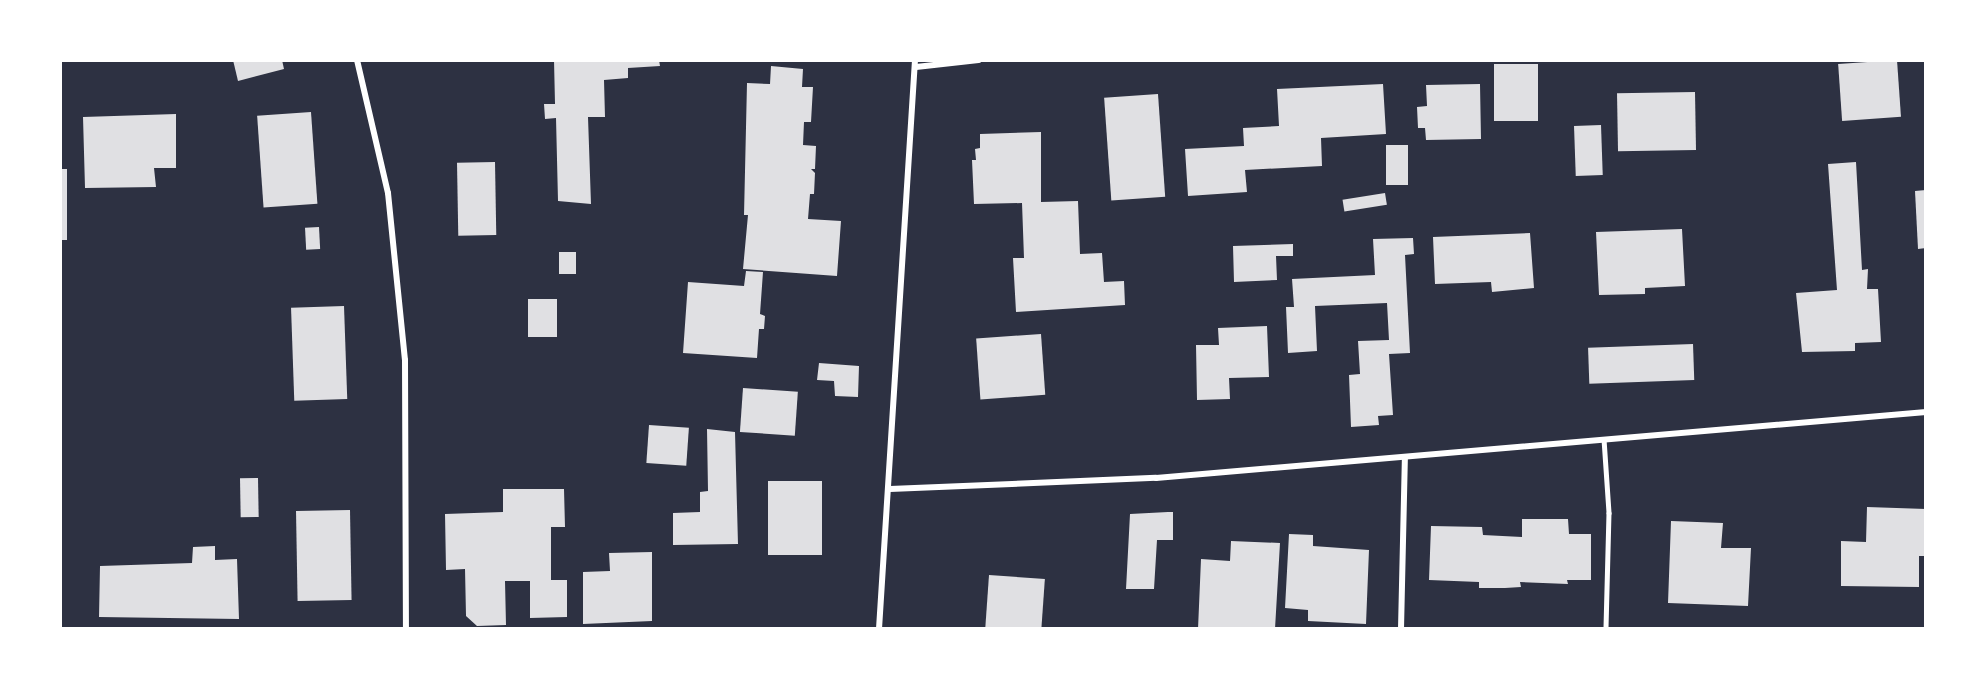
<!DOCTYPE html>
<style>
body{margin:0}
#map{position:relative;width:1986px;height:689px;overflow:hidden;background:#2d3142;font-family:"Open Sans",sans-serif}
div>[style]{position:absolute}
.building>*{inset:0;background:#e0e0e3;transform-origin:0 0}
.service>*{height:4.5px;margin:-2.25px;padding:0 2.25px;transform-origin:2.25px;border-radius:2.25px;background:#fff}
.minor>*{height:6px;margin:-3px;padding:0 3px;transform-origin:3px;border-radius:3px;background:#fff}
span{translate:-50% -50%;white-space:nowrap;text-align:center;line-height:1.15;-webkit-text-stroke:6px #fff;paint-order:stroke}
.frame{position:absolute;inset:0;border:62px solid #fff;pointer-events:none}
</style>
<div id="map">
<div class="building">
<i style="clip-path:polygon(233px 60px,282px 60px,284px 69px,238px 81px)"></i>
<i style="clip-path:polygon(554px 60px,659px 60px,660px 66px,628px 68px,628px 78px,604px 80px,605px 117px,588px 117px,591px 204px,558px 201px,556px 118px,545px 119px,544px 104px,555px 104px)"></i>
<i style="left:1897px;top:60px;width:57px;height:59px;rotate:86deg"></i>
<i style="left:1494px;top:64px;width:44px;height:57px"></i>
<i style="clip-path:polygon(771px 66px,803px 69px,802px 87px,813px 87px,811px 122px,804px 122px,803px 145px,816px 146px,815px 169px,811px 169px,815px 173px,814px 194px,810px 194px,808px 219px,841px 221px,837px 276px,743px 269px,748px 215px,744px 215px,747px 83px,770px 84px)"></i>
<i style="clip-path:polygon(1383px 84px,1386px 134px,1321px 138px,1322px 166px,1245px 170px,1247px 192px,1188px 196px,1185px 149px,1244px 146px,1243px 128px,1279px 126px,1277px 89px)"></i>
<i style="clip-path:polygon(1480px 84px,1481px 139px,1426px 140px,1425px 128px,1418px 128px,1417px 107px,1427px 106px,1426px 85px)"></i>
<i style="left:1695px;top:92px;width:58px;height:78px;rotate:89deg"></i>
<i style="left:1158px;top:94px;width:103px;height:54px;rotate:86deg"></i>
<i style="left:311px;top:112px;width:92px;height:54px;rotate:86deg"></i>
<i style="clip-path:polygon(176px 114px,176px 168px,154px 168px,156px 187px,85px 188px,83px 117px)"></i>
<i style="left:1601px;top:125px;width:50px;height:27px;rotate:88deg"></i>
<i style="clip-path:polygon(1041px 132px,1041px 202px,1078px 201px,1080px 254px,1102px 253px,1104px 282px,1124px 281px,1125px 305px,1016px 312px,1013px 258px,1024px 258px,1022px 203px,974px 204px,972px 160px,976px 160px,975px 149px,980px 148px,980px 134px)"></i>
<i style="left:1408px;top:145px;width:40px;height:22px;rotate:90deg"></i>
<i style="left:495px;top:162px;width:73px;height:38px;rotate:89deg"></i>
<i style="clip-path:polygon(1856px 162px,1862px 270px,1868px 269px,1867px 289px,1878px 289px,1881px 342px,1855px 343px,1855px 351px,1802px 352px,1796px 293px,1837px 290px,1828px 164px)"></i>
<i style="left:60px;top:169px;width:7px;height:71px"></i>
<i style="clip-path:polygon(1926px 190px,1926px 248px,1918px 249px,1915px 191px)"></i>
<i style="left:1385px;top:193px;width:12px;height:43px;rotate:81deg"></i>
<i style="left:319px;top:227px;width:22px;height:14px;rotate:87deg"></i>
<i style="clip-path:polygon(1682px 229px,1685px 286px,1645px 288px,1645px 294px,1599px 295px,1596px 232px)"></i>
<i style="clip-path:polygon(1530px 233px,1534px 288px,1492px 292px,1491px 282px,1435px 284px,1433px 237px)"></i>
<i style="clip-path:polygon(1413px 238px,1414px 254px,1405px 255px,1410px 353px,1389px 354px,1393px 415px,1378px 416px,1379px 425px,1351px 427px,1349px 375px,1360px 374px,1358px 341px,1389px 340px,1387px 303px,1315px 306px,1317px 351px,1288px 353px,1286px 307px,1294px 307px,1292px 279px,1375px 275px,1373px 239px)"></i>
<i style="clip-path:polygon(1293px 244px,1293px 256px,1276px 256px,1277px 280px,1234px 282px,1233px 246px)"></i>
<i style="left:559px;top:252px;width:17px;height:22px"></i>
<i style="clip-path:polygon(746px 271px,763px 272px,760px 314px,765px 316px,764px 329px,759px 329px,757px 358px,683px 353px,688px 282px,744px 286px)"></i>
<i style="left:557px;top:299px;width:38px;height:29px;rotate:90deg"></i>
<i style="left:344px;top:306px;width:93px;height:53px;rotate:88deg"></i>
<i style="clip-path:polygon(1267px 326px,1269px 377px,1229px 378px,1230px 399px,1197px 400px,1196px 345px,1219px 345px,1218px 328px)"></i>
<i style="left:1041px;top:334px;width:61px;height:65px;rotate:86deg"></i>
<i style="left:1693px;top:344px;width:36px;height:105px;rotate:88deg"></i>
<i style="clip-path:polygon(819px 363px,859px 366px,858px 397px,835px 396px,834px 381px,817px 380px)"></i>
<i style="left:743px;top:388px;width:55px;height:44px;rotate:4deg"></i>
<i style="left:649px;top:425px;width:40px;height:38px;rotate:4deg"></i>
<i style="clip-path:polygon(707px 429px,735px 432px,738px 544px,673px 545px,673px 513px,700px 512px,700px 492px,708px 491px)"></i>
<i style="left:258px;top:478px;width:39px;height:18px;rotate:89deg"></i>
<i style="left:768px;top:481px;width:54px;height:74px"></i>
<i style="clip-path:polygon(503px 489px,564px 489px,565px 527px,551px 527px,551px 580px,567px 580px,567px 617px,530px 618px,530px 581px,505px 581px,506px 625px,477px 626px,466px 616px,465px 569px,446px 570px,445px 514px,503px 512px)"></i>
<i style="clip-path:polygon(1867px 507px,1926px 509px,1926px 556px,1919px 556px,1919px 587px,1841px 586px,1841px 541px,1866px 542px)"></i>
<i style="left:350px;top:510px;width:90px;height:54px;rotate:89deg"></i>
<i style="clip-path:polygon(1168px 512px,1173px 512px,1173px 540px,1157px 540px,1154px 589px,1126px 589px,1130px 514px)"></i>
<i style="clip-path:polygon(1522px 519px,1568px 519px,1569px 534px,1591px 534px,1591px 580px,1567px 580px,1568px 584px,1520px 582px,1521px 587px,1505px 588px,1479px 588px,1479px 582px,1429px 580px,1431px 526px,1482px 527px,1483px 535px,1522px 537px)"></i>
<i style="clip-path:polygon(1671px 521px,1723px 523px,1721px 548px,1751px 548px,1748px 606px,1668px 603px)"></i>
<i style="clip-path:polygon(1289px 534px,1313px 535px,1313px 546px,1369px 550px,1366px 624px,1308px 621px,1308px 610px,1285px 608px)"></i>
<i style="clip-path:polygon(1231px 541px,1280px 543px,1275px 629px,1198px 629px,1201px 559px,1230px 561px)"></i>
<i style="clip-path:polygon(215px 546px,215px 560px,237px 559px,239px 619px,99px 617px,100px 566px,192px 563px,193px 547px)"></i>
<i style="clip-path:polygon(652px 552px,652px 621px,583px 624px,583px 572px,610px 571px,609px 553px)"></i>
<i style="left:989px;top:575px;width:56px;height:54px;rotate:4deg"></i>
</div>
<div class="service">
<i style="left:1604px;top:439px;width:74px;rotate:86.1deg"></i>
<i style="left:1609px;top:513px;width:116px;rotate:91.5deg"></i>
</div>
<div class="minor">
<i style="left:357px;top:60px;width:137px;rotate:76.9deg"></i>
<i style="left:388px;top:193px;width:168px;rotate:84.2deg"></i>
<i style="left:405px;top:360px;width:269px;rotate:89.8deg"></i>
<i style="left:916px;top:67px;width:63px;rotate:-6.3deg"></i>
<i style="left:890px;top:489px;width:266px;rotate:-2.4deg"></i>
<i style="left:1156px;top:478px;width:773px;rotate:-4.9deg"></i>
<i style="left:879px;top:629px;width:570px;rotate:-86.38deg"></i>
<i style="left:1401px;top:629px;width:172px;rotate:-88.7deg"></i>
</div>
<div class="frame"></div>
</div>
